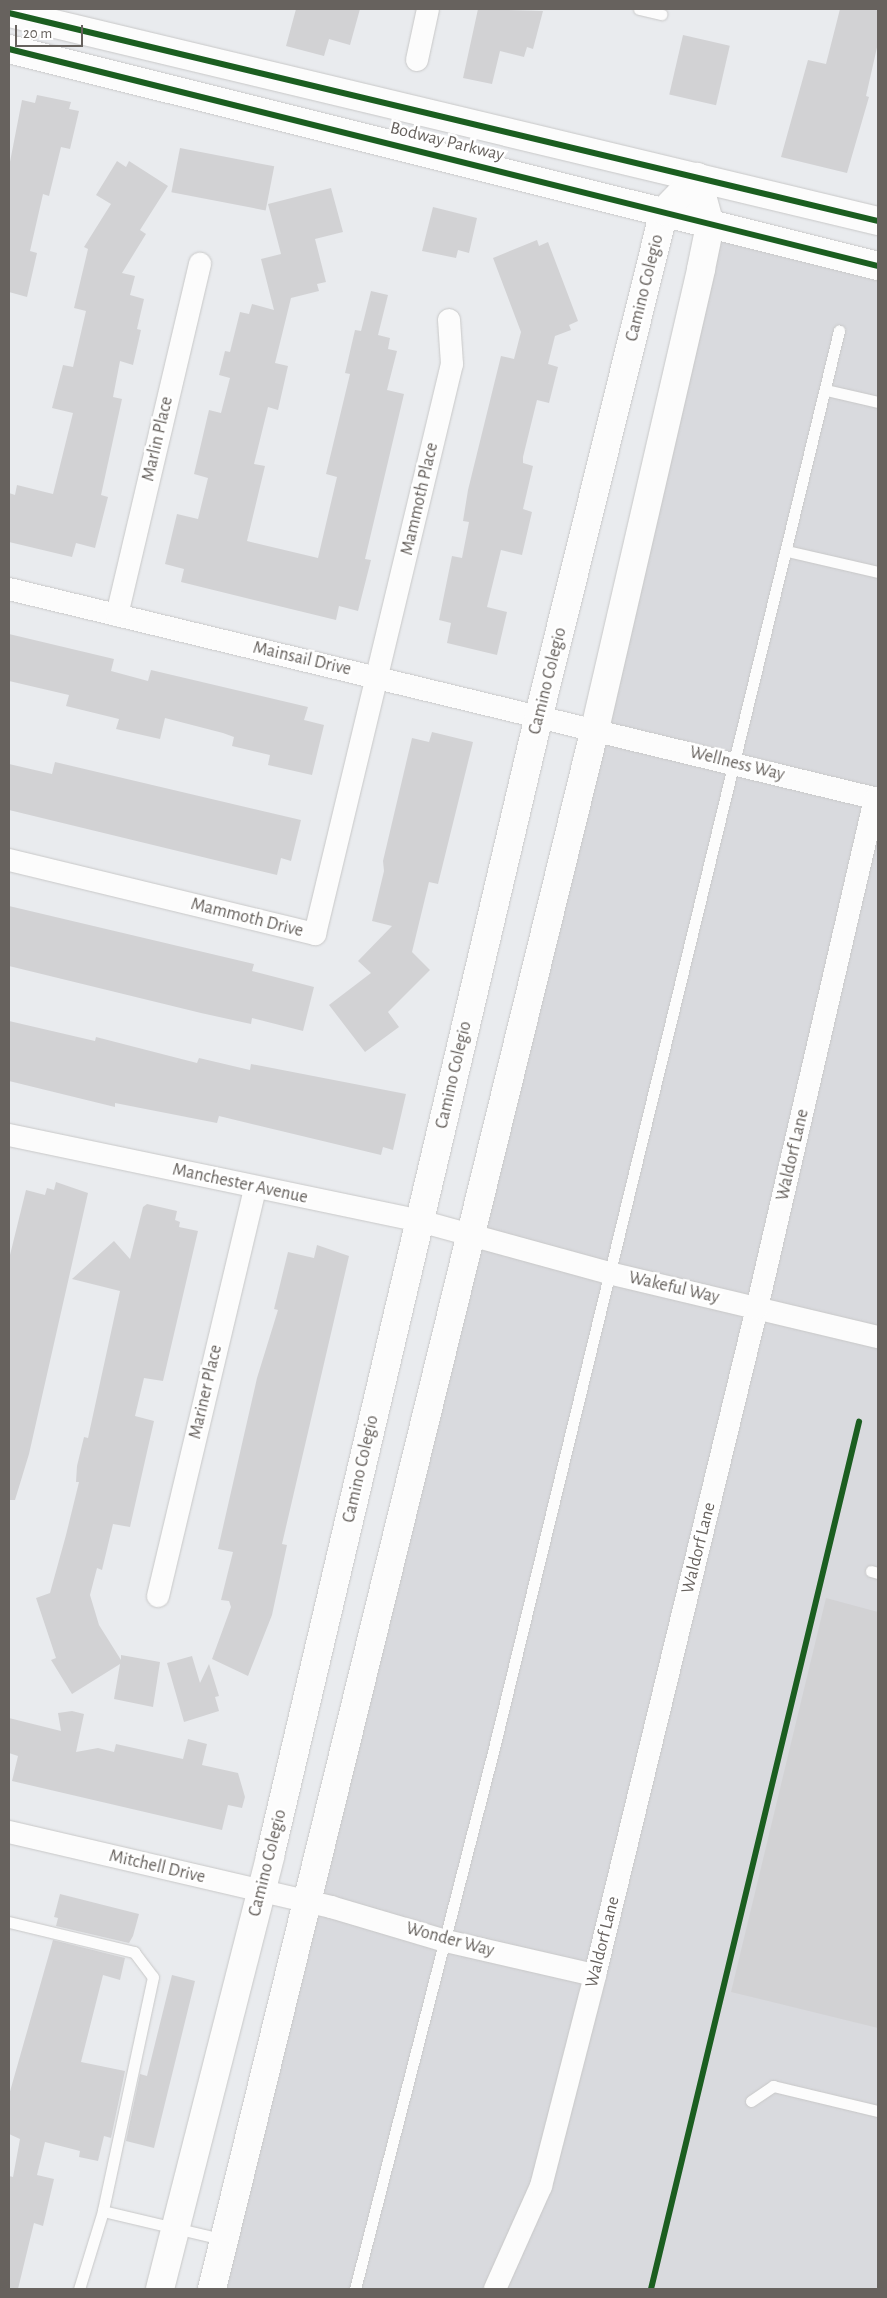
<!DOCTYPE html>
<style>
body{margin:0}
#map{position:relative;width:887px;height:2298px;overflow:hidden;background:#e9ebee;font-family:"Alegreya Sans",sans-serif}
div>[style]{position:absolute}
.industrial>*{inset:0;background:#d9dade}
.building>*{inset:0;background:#d2d2d4;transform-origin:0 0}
.roads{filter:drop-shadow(0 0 1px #c8c8c8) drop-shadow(0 0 1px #c8c8c8)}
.lane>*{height:11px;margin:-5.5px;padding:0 5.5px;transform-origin:5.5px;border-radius:5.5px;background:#fcfcfc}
.street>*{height:22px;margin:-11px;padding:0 11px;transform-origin:11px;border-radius:11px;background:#fcfcfc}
.secondary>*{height:28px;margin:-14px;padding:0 14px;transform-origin:14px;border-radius:14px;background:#fcfcfc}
.cycleway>*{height:6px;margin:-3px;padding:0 3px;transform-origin:3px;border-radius:3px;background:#1b5e20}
span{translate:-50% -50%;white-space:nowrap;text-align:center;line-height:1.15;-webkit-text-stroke:5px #fff;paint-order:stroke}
.street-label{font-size:18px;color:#67625e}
.frame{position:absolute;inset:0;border:10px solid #67625e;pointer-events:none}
.scale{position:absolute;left:15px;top:25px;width:68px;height:22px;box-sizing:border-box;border:2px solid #67625e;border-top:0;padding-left:6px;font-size:15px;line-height:18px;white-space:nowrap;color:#67625e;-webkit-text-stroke:4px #fff;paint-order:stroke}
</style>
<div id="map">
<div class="industrial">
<i style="clip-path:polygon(710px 225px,878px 266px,878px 2289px,212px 2289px)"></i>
</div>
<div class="building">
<i style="clip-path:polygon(296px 9px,360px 9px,350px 45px,329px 39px,324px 56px,286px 46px)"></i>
<i style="clip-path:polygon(478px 9px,543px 11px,533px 49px,527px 47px,524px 57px,500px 51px,492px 84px,463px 78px)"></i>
<i style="clip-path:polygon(840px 9px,878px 9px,878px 43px,866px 96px,869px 97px,847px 173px,781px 157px,808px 60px,826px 64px)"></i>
<i style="left:683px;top:35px;width:48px;height:61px;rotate:13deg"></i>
<i style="clip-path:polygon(37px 95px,71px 102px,69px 109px,79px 111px,70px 149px,61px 147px,49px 196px,43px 194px,30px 251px,37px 253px,27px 297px,9px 292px,9px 167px,22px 100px,35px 103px)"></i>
<i style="left:180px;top:148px;width:96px;height:45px;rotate:11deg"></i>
<i style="clip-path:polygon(117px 161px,126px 167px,129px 161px,168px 186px,140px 230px,146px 234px,122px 273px,135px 276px,130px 295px,144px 299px,137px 329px,141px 330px,133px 365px,120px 361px,113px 397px,122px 399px,101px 495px,108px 497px,95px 548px,76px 543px,72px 557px,9px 542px,9px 493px,15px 495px,17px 485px,53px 494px,73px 413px,52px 408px,63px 365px,73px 367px,86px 311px,74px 308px,88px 249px,84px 247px,111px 204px,96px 195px)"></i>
<i style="clip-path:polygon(331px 188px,343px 232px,315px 239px,326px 282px,317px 284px,319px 291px,291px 298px,275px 363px,288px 366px,278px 410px,268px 407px,254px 464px,265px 466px,247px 541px,318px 558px,337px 477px,326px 474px,350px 374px,345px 373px,355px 330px,361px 331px,371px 291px,388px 295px,378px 335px,390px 338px,388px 349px,397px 351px,387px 390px,404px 394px,365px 559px,371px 560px,358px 611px,339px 606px,336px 620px,181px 582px,184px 569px,165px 564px,177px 514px,198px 519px,208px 478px,194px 474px,209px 410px,221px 413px,230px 378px,219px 375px,225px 351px,230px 352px,240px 312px,249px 314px,252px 304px,274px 310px,261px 259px,281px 254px,268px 204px)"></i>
<i style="clip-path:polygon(433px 207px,477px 218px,469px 253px,458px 250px,456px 258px,422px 251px)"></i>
<i style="clip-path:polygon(537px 240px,539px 246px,548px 242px,578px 321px,569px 325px,571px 330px,555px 336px,548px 364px,558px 367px,549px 403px,537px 400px,523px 457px,523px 463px,533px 466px,523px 509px,532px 512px,522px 555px,501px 550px,487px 607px,507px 612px,497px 655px,447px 643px,451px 623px,439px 620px,452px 556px,462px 558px,469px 522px,463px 521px,468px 490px,501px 356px,514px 359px,521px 332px,493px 258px)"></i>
<i style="clip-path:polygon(9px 634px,114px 659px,111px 671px,148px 681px,151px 670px,308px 707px,304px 720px,324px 725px,312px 775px,268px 765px,270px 755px,232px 746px,234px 737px,223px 733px,165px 718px,160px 739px,116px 729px,119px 719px,66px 706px,69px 695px,9px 681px)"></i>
<i style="clip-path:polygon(432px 732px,473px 742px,438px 884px,429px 882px,412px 952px,430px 970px,388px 1012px,399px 1027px,365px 1052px,329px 1005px,371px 973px,358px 961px,392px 926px,372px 921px,384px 871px,383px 861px,412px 738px,429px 742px)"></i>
<i style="clip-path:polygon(55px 762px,301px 820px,291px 861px,281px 858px,277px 875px,9px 810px,9px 764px,52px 774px)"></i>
<i style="clip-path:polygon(9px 906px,254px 964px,252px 971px,314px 987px,303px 1031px,252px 1018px,251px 1024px,201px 1013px,9px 966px)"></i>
<i style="clip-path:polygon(9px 1021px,95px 1041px,96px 1037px,197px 1063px,199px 1058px,250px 1070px,251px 1064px,406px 1094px,393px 1150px,383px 1147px,381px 1155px,219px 1116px,217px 1123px,115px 1103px,115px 1107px,9px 1081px)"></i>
<i style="clip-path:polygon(56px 1182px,88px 1193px,29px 1454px,15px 1500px,9px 1500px,9px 1259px,26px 1190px,45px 1195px,47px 1188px,54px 1190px)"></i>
<i style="clip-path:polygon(147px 1204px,177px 1211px,175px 1220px,180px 1222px,179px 1227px,198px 1231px,163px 1381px,144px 1378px,135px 1416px,154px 1421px,130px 1527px,113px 1524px,102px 1570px,97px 1568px,90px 1595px,99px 1625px,121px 1660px,121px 1655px,160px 1662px,153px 1707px,114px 1699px,120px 1664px,72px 1694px,51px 1660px,56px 1658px,36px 1598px,50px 1593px,66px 1535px,79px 1482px,76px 1482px,77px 1466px,84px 1437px,88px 1438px,120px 1291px,72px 1279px,114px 1241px,130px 1259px,143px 1207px)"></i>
<i style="clip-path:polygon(317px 1245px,349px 1256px,282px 1544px,287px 1545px,272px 1615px,248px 1676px,212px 1659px,231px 1607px,229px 1601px,221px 1600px,233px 1552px,218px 1549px,257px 1378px,278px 1310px,274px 1309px,288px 1252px,314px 1258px)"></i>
<i style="clip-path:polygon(826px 1598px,878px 1612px,878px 2028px,731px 1992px)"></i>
<i style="clip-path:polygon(192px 1656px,200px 1683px,209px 1664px,219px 1696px,215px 1697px,219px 1711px,184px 1722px,167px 1663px)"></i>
<i style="clip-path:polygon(72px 1711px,84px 1714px,76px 1752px,98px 1748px,114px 1752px,116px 1744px,183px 1759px,188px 1739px,207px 1744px,202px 1765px,238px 1773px,245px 1797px,242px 1808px,228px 1805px,222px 1830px,12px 1781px,18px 1756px,9px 1753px,9px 1718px,61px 1731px,58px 1713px)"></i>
<i style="clip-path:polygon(60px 1894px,139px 1914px,133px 1936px,129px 1943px,56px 1926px,58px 1918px,54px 1917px)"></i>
<i style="clip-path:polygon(53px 1940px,125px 1958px,120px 1980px,103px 1975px,81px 2062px,125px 2071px,111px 2138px,104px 2136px,98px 2161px,79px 2157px,80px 2151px,45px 2142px,37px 2175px,54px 2179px,43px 2226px,34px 2223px,18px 2289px,9px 2289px,9px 2176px,13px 2177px,20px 2139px,9px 2134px,9px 2095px)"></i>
<i style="clip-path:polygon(172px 1975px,195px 1981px,154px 2148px,126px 2141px,140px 2074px,147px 2076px)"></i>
</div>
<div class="roads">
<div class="lane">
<i style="left:639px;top:9px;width:23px;rotate:13deg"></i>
<i style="left:826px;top:390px;width:53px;rotate:13deg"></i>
<i style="left:787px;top:551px;width:93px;rotate:13deg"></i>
<i style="left:871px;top:1571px;width:7px;rotate:16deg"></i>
<i style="left:9px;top:1922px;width:129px;rotate:13.5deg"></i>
<i style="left:134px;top:1952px;width:31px;rotate:53deg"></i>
<i style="left:153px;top:1977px;width:239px;rotate:102.1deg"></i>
<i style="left:103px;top:2211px;width:82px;rotate:107.1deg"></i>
<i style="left:751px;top:2101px;width:27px;rotate:-34deg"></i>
<i style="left:773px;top:2086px;width:108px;rotate:13.4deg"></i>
<i style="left:103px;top:2211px;width:126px;rotate:13.3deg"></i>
<i style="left:355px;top:2289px;width:554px;rotate:-75.59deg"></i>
<i style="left:493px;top:1752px;width:1463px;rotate:-76.32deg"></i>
</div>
<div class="street">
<i style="left:417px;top:60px;width:52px;rotate:-77.8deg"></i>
<i style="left:9px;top:589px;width:894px;rotate:13.59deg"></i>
<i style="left:117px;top:615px;width:361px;rotate:-76.7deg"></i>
<i style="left:9px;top:860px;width:315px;rotate:13.6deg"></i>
<i style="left:315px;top:934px;width:586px;rotate:-76.49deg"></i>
<i style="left:452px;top:364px;width:44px;rotate:-93.9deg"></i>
<i style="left:9px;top:1135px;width:420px;rotate:11.8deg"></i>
<i style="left:420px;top:1221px;width:196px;rotate:15.4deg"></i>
<i style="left:609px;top:1273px;width:277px;rotate:13.4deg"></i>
<i style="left:158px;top:1596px;width:419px;rotate:-76.6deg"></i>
<i style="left:9px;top:1832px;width:331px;rotate:13.1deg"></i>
<i style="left:331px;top:1907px;width:120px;rotate:16.5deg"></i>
<i style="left:446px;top:1941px;width:153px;rotate:12.9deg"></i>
<i style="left:495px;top:2289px;width:113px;rotate:-65.9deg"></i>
<i style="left:541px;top:2186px;width:218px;rotate:-75.6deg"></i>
<i style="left:595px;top:1975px;width:686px;rotate:-76.35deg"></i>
<i style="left:757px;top:1308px;width:522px;rotate:-76.95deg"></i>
</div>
<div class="secondary">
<i style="left:9px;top:13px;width:894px;rotate:13.46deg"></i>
<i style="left:9px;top:49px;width:896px;rotate:14.02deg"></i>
<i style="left:160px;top:2289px;width:447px;rotate:-75.7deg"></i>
<i style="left:270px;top:1856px;width:1172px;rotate:-76.73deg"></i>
<i style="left:539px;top:715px;width:519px;rotate:-76.07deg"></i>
<i style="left:664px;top:211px;width:47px;rotate:-45.9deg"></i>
<i style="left:212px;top:2289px;width:1606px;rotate:-76.21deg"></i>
<i style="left:595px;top:729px;width:472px;rotate:-77deg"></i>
<i style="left:701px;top:269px;width:45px;rotate:-78.4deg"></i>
<i style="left:710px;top:225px;width:50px;rotate:-105.2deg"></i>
</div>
</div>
<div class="cycleway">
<i style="left:9px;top:13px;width:894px;rotate:13.46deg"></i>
<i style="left:9px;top:49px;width:896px;rotate:14.02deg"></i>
<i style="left:651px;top:2289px;width:892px;rotate:-76.51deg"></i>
</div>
<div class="street-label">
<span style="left:447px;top:142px;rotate:14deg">Bodway Parkway</span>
<span style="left:645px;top:288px;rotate:-76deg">Camino Colegio</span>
<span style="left:158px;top:439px;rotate:-77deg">Marlin Place</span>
<span style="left:420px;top:499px;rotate:-77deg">Mammoth Place</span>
<span style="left:302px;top:659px;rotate:13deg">Mainsail Drive</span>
<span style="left:548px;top:681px;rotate:-76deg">Camino Colegio</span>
<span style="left:737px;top:764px;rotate:14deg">Wellness Way</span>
<span style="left:247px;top:918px;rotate:14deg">Mammoth Drive</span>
<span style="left:454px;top:1075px;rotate:-77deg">Camino Colegio</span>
<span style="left:793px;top:1155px;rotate:-77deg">Waldorf Lane</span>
<span style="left:240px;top:1184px;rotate:12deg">Manchester Avenue</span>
<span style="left:674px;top:1288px;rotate:13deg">Wakeful Way</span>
<span style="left:206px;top:1392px;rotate:-77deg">Mariner Place</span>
<span style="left:361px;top:1469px;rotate:-77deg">Camino Colegio</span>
<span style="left:699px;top:1548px;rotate:-76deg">Waldorf Lane</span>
<span style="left:268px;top:1863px;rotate:-76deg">Camino Colegio</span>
<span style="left:157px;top:1867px;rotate:13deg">Mitchell Drive</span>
<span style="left:450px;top:1940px;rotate:15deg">Wonder Way</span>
<span style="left:603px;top:1942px;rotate:-76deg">Waldorf Lane</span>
</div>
<div class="frame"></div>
<div class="scale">20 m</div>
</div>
